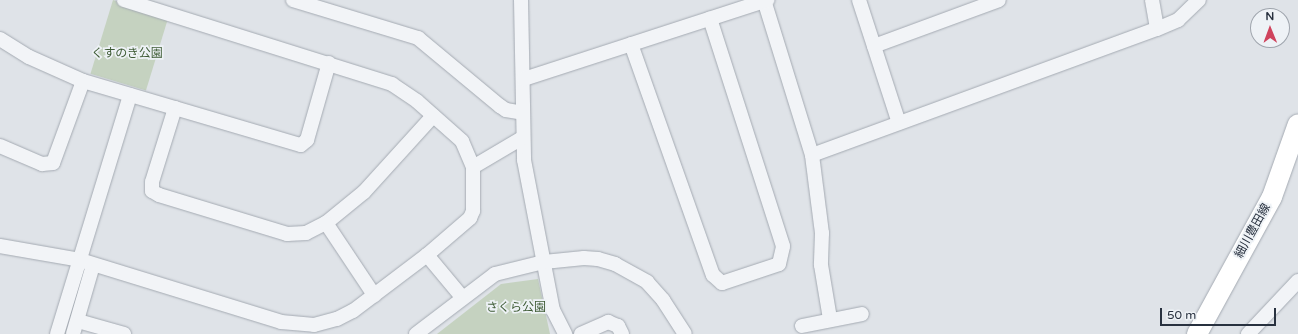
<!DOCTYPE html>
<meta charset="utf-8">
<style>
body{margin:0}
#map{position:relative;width:1298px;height:334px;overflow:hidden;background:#dfe3e8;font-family:"Varela Round","Noto Sans JP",sans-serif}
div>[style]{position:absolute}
.green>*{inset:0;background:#c5d2c0;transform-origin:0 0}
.roads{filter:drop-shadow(0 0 1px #a4aab2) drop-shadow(0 0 1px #a4aab2)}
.street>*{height:14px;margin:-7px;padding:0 7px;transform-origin:7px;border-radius:7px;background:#f2f4f7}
.secondary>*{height:20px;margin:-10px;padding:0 10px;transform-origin:10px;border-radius:10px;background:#fff}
span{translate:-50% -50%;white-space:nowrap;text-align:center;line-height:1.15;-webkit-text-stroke:3.5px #eef2f6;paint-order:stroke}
.park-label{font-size:12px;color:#3e5b35}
.street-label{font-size:12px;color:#28313f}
.north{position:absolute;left:1250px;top:8px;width:40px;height:40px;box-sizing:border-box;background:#eef2f6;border:1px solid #9fa5ad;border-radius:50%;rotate:359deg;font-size:11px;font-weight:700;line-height:16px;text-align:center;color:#28313f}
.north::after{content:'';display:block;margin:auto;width:14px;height:18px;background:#cf435d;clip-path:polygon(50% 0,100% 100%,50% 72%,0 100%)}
.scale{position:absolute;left:1160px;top:308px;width:116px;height:18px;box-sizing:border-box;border:2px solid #28313f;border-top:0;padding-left:5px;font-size:12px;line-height:14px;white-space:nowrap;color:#28313f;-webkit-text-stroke:3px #eef2f6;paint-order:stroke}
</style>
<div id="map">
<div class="green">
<i style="left:113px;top:0;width:58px;height:77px;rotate:17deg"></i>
<i style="clip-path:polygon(538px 279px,550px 334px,437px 334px,501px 284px)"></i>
</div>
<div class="roads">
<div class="street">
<i style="left:293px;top:0;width:131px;rotate:16.9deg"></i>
<i style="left:418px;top:38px;width:107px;rotate:39.7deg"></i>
<i style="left:500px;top:106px;width:7px;rotate:34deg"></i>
<i style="left:506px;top:110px;width:17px;rotate:10deg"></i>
<i style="left:521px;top:0;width:160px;rotate:88.9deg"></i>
<i style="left:524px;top:160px;width:153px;rotate:79.1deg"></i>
<i style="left:553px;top:310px;width:27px;rotate:63deg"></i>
<i style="left:764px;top:0;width:162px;rotate:72.8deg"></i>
<i style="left:812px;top:155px;width:79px;rotate:82.7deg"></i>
<i style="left:822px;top:233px;width:32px;rotate:92deg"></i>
<i style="left:821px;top:265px;width:55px;rotate:80.5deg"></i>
<i style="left:859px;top:0;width:129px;rotate:72deg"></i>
<i style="left:1152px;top:0;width:29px;rotate:80deg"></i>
<i style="left:0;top:39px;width:34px;rotate:32deg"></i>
<i style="left:29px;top:57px;width:59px;rotate:24deg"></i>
<i style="left:631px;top:44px;width:245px;rotate:70.5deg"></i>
<i style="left:713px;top:275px;width:12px;rotate:42deg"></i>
<i style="left:722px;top:283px;width:60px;rotate:-18.4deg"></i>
<i style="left:779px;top:264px;width:18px;rotate:-77deg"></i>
<i style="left:783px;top:246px;width:239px;rotate:-107.8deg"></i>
<i style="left:874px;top:46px;width:133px;rotate:-20.2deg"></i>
<i style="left:524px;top:79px;width:256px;rotate:-18deg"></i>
<i style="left:175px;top:108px;width:77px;rotate:107.3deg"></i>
<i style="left:152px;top:182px;width:9px;rotate:90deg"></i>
<i style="left:152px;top:191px;width:8px;rotate:30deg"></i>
<i style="left:159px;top:195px;width:134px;rotate:16.9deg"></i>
<i style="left:287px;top:234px;width:19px;rotate:-3deg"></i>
<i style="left:306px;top:233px;width:22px;rotate:-27deg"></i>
<i style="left:326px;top:223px;width:49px;rotate:-39.2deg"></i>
<i style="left:364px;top:192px;width:103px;rotate:-47.8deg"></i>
<i style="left:0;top:146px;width:46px;rotate:23.2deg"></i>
<i style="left:42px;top:164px;width:11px;rotate:-5deg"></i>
<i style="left:53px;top:163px;width:87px;rotate:-69.9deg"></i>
<i style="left:83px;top:81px;width:227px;rotate:16.4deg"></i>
<i style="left:301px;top:145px;width:8px;rotate:-40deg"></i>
<i style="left:307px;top:140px;width:80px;rotate:-74.1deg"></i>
<i style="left:812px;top:155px;width:367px;rotate:-20.1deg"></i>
<i style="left:1157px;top:29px;width:23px;rotate:-23deg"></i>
<i style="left:1178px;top:20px;width:29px;rotate:-44deg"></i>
<i style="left:473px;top:167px;width:57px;rotate:-30.6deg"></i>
<i style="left:326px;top:223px;width:87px;rotate:56.3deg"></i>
<i style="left:0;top:246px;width:81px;rotate:9.9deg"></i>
<i style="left:80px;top:260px;width:210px;rotate:17.1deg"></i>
<i style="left:281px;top:322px;width:33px;rotate:5deg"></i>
<i style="left:314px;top:325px;width:24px;rotate:-15deg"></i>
<i style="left:337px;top:319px;width:18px;rotate:-27deg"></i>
<i style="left:353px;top:311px;width:93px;rotate:-37.1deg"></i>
<i style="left:427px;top:255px;width:57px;rotate:-40.7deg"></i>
<i style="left:470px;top:218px;width:8px;rotate:-67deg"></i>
<i style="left:473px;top:211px;width:44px;rotate:-90deg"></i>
<i style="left:473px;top:167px;width:28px;rotate:-113deg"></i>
<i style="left:462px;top:141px;width:60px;rotate:-138.4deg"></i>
<i style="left:417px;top:101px;width:30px;rotate:-146deg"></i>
<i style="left:392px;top:84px;width:281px;rotate:-162.6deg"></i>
<i style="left:427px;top:255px;width:55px;rotate:50.2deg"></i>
<i style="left:78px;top:321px;width:48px;rotate:15.8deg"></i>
<i style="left:802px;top:326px;width:61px;rotate:-11.3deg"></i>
<i style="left:57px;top:334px;width:250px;rotate:-73deg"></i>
<i style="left:73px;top:334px;width:72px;rotate:-73.8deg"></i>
<i style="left:416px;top:334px;width:99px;rotate:-37.2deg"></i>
<i style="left:495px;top:274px;width:50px;rotate:-13.8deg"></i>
<i style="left:544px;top:262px;width:40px;rotate:-5.7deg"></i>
<i style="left:584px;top:258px;width:14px;rotate:4deg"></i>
<i style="left:598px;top:259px;width:18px;rotate:16deg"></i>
<i style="left:615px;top:264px;width:37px;rotate:29deg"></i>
<i style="left:647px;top:282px;width:24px;rotate:48deg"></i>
<i style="left:663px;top:300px;width:40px;rotate:57.1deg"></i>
<i style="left:581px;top:334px;width:30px;rotate:-24deg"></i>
<i style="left:608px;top:322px;width:11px;rotate:22deg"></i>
<i style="left:618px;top:326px;width:9px;rotate:63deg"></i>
<i style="left:1248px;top:334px;width:73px;rotate:-46.7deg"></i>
</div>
<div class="secondary">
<i style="left:1197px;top:334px;width:156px;rotate:-61.3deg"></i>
<i style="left:1272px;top:197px;width:77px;rotate:-70.4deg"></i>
</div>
</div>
<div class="park-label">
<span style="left:127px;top:54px">くすのき公園</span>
<span style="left:516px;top:308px">さくら公園</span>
</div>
<div class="street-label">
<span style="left:1253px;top:231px;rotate:-61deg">細川豊田線</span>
</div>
<div class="north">N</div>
<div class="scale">50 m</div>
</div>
